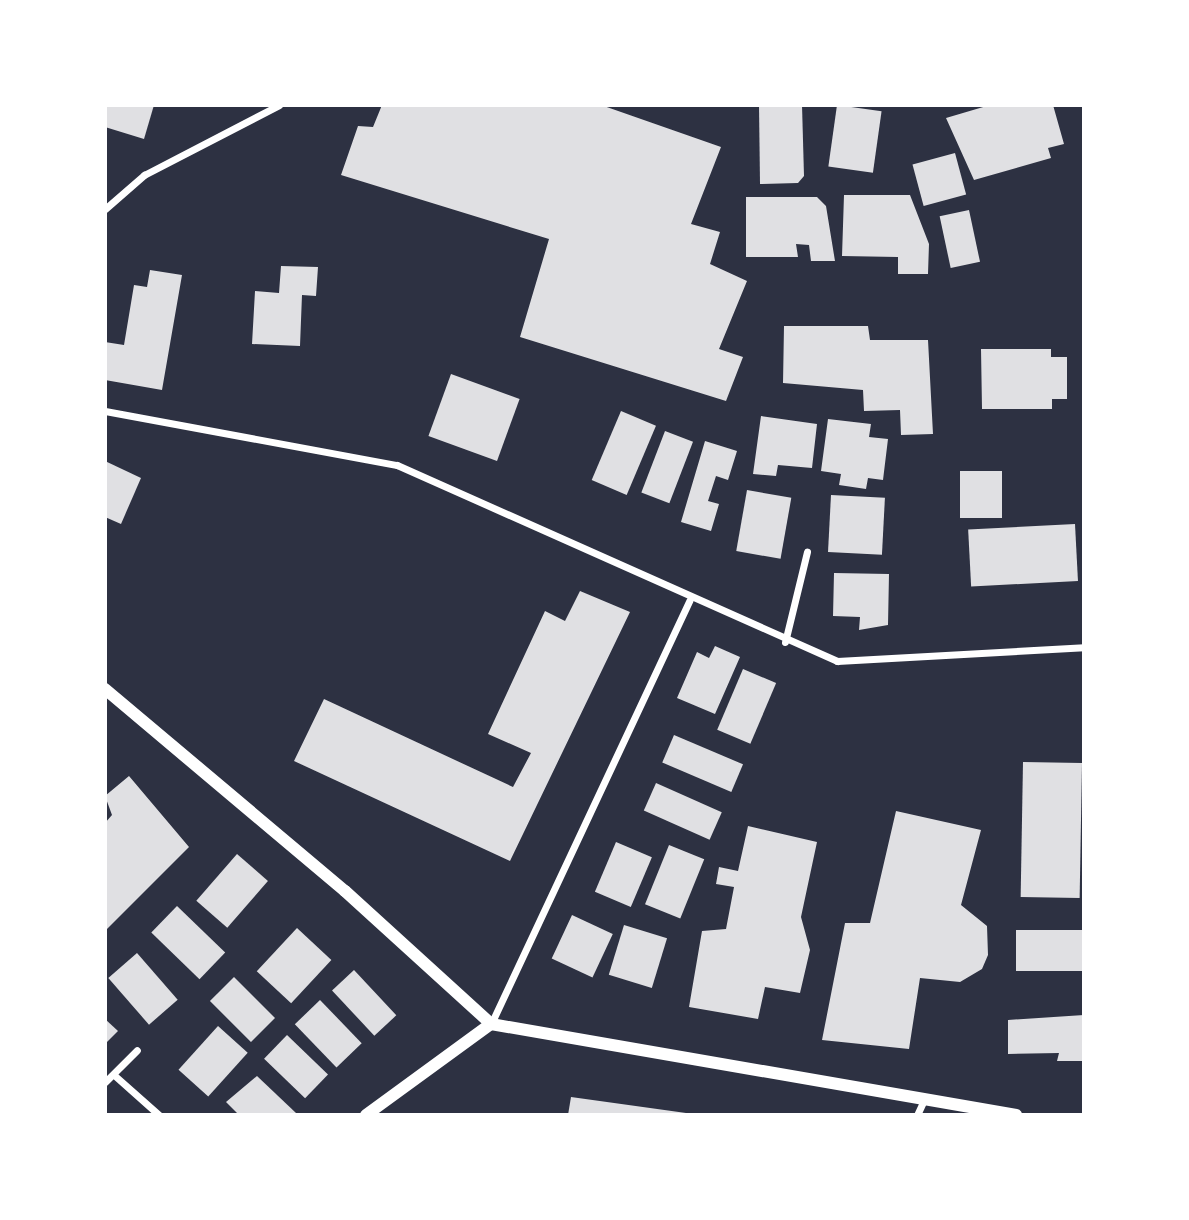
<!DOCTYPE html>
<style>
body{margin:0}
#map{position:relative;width:1189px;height:1220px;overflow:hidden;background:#2d3142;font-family:"Fira Sans Condensed",sans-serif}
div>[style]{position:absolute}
.building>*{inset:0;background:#e0e0e3;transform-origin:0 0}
.minor>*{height:7px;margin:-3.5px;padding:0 3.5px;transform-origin:3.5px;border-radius:3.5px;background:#fff}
.tertiary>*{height:12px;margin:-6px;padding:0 6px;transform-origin:6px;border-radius:6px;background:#fff}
span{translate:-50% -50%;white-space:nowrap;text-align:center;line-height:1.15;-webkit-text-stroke:5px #fff;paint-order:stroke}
.frame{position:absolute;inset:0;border:107px solid #fff;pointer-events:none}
</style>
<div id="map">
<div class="building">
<i style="clip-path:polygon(105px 105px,154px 105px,144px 139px,105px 127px)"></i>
<i style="clip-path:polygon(382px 105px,601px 105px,721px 147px,691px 224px,720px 232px,710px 264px,747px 281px,719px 349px,743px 357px,726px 401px,520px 337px,549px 239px,341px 175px,358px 126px,373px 127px)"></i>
<i style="clip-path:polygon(759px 105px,802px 105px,804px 176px,798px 183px,760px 184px)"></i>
<i style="left:837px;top:105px;width:45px;height:62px;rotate:8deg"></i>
<i style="clip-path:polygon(990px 105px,1053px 105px,1064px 144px,1048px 148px,1051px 158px,974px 180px,946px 118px)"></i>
<i style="left:955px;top:153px;width:43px;height:44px;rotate:75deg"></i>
<i style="clip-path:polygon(844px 195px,910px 195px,929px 244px,928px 274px,898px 274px,898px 257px,842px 256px)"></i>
<i style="clip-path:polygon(746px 197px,817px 197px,826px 206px,835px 261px,811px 261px,809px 245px,796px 244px,798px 257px,746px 257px)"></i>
<i style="left:969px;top:210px;width:53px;height:30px;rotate:78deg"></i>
<i style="clip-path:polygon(281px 266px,318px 267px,316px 296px,302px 295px,300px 346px,252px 344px,255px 291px,279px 293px)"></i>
<i style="clip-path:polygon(150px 270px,182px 275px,162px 390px,105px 380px,105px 342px,124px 345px,134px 285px,147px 287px)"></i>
<i style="clip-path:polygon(784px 326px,868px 326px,870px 340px,928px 340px,933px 434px,901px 435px,900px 410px,864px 411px,863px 390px,783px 383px)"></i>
<i style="clip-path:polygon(981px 349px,1051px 349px,1051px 357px,1067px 357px,1067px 399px,1052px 399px,1052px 409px,982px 409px)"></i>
<i style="left:451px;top:374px;width:73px;height:66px;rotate:20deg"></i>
<i style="left:621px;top:411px;width:38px;height:75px;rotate:23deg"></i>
<i style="clip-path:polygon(761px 416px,817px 424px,812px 468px,778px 465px,776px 476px,753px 474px)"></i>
<i style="clip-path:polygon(828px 419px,871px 424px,869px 437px,888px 439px,883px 480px,868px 478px,866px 489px,839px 485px,841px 474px,821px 471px)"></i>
<i style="left:665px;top:431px;width:30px;height:66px;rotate:21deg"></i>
<i style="clip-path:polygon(705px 441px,737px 451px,728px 480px,716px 476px,708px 501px,719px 504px,711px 531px,681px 522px)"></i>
<i style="clip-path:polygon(105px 461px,141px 478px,121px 524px,105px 517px)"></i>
<i style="left:1002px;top:471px;width:47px;height:42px;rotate:90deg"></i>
<i style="left:747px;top:490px;width:45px;height:62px;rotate:10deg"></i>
<i style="left:831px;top:495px;width:54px;height:57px;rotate:3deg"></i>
<i style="left:1075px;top:524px;width:57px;height:107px;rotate:87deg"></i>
<i style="clip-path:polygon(834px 573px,889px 574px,888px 625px,859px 630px,860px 617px,833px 616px)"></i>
<i style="clip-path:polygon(580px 591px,630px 612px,510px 861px,294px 761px,324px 699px,513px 787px,531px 753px,488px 734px,545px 611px,565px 621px)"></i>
<i style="clip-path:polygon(715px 646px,740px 657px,715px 714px,677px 698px,697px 652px,709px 658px)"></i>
<i style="left:743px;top:669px;width:36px;height:66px;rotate:23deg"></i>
<i style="left:674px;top:735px;width:75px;height:30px;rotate:23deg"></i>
<i style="left:1023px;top:762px;width:59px;height:135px;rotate:1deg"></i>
<i style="clip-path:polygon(129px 776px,189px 847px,105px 931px,105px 823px,112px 815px,105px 796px)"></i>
<i style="left:656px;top:783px;width:72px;height:30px;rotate:24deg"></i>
<i style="clip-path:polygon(896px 811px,981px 830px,961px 905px,987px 926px,988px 955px,982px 969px,960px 982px,920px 978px,909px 1049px,822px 1040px,845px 923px,870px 923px)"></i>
<i style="clip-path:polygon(748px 826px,817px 842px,801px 917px,810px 950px,800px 993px,765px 987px,758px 1019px,689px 1007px,702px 931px,726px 929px,734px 887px,716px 884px,719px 867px,738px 871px)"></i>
<i style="left:616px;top:842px;width:39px;height:54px;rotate:23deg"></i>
<i style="left:669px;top:845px;width:38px;height:64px;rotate:22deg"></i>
<i style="left:237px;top:854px;width:41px;height:62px;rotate:41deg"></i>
<i style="left:177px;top:906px;width:67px;height:37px;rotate:44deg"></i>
<i style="left:572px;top:915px;width:45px;height:48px;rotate:25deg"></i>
<i style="left:624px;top:925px;width:45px;height:52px;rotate:17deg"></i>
<i style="left:297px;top:928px;width:47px;height:59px;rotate:43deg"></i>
<i style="left:1084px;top:930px;width:41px;height:68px;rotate:90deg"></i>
<i style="left:137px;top:953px;width:62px;height:38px;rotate:49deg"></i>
<i style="left:354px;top:970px;width:62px;height:30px;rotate:47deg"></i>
<i style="left:234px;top:977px;width:58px;height:34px;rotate:45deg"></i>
<i style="left:320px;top:1000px;width:60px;height:35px;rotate:46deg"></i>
<i style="clip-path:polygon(1084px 1015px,1084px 1061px,1057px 1061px,1059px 1053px,1008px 1054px,1008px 1020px)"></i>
<i style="clip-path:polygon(105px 1019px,118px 1031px,105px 1044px)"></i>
<i style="left:218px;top:1026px;width:40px;height:59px;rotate:42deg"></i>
<i style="left:287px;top:1035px;width:57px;height:33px;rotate:44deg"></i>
<i style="clip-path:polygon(257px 1076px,296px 1113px,239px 1115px,226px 1102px)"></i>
<i style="clip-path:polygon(571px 1097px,686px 1113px,686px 1115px,568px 1115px)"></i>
</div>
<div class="minor">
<i style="left:105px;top:209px;width:52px;rotate:-41.1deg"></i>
<i style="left:144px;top:175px;width:152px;rotate:-27.4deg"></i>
<i style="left:105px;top:411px;width:297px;rotate:10.5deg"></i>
<i style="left:397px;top:465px;width:482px;rotate:24deg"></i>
<i style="left:837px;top:661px;width:247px;rotate:-3.2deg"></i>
<i style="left:785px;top:642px;width:93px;rotate:-76.3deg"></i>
<i style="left:491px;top:1024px;width:468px;rotate:-64.9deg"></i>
<i style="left:114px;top:1075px;width:60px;rotate:41.6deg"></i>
<i style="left:105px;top:1082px;width:45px;rotate:-45deg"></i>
<i style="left:917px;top:1115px;width:17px;rotate:-65deg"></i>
</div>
<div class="tertiary">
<i style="left:105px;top:689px;width:314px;rotate:40.1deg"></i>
<i style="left:345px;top:891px;width:197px;rotate:42.3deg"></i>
<i style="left:366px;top:1115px;width:155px;rotate:-36.1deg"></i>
<i style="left:491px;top:1024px;width:533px;rotate:9.83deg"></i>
</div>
<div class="frame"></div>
</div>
